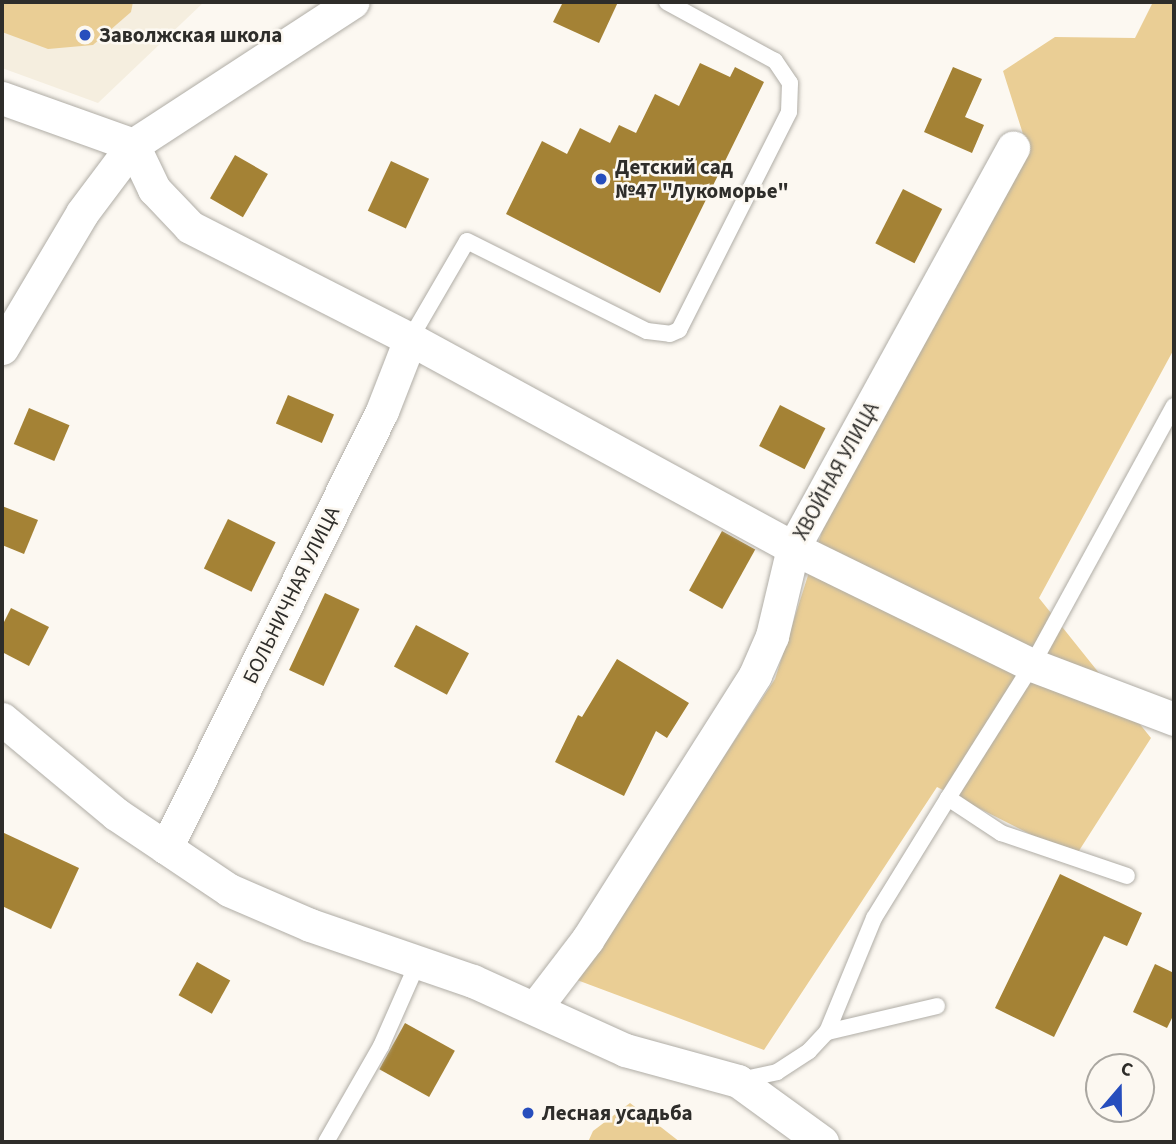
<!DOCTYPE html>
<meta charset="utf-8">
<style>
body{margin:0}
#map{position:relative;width:1176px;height:1144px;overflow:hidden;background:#fcf8f1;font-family:"Source Sans 3",sans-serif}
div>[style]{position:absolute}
.built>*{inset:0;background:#f5eedf}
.green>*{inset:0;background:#eace95}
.building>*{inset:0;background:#a48235;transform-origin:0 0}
.roads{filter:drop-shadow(0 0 2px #b0ada6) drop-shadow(0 0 2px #b0ada6)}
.service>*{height:16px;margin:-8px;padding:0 8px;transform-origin:8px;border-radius:8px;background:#fff}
.minor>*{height:33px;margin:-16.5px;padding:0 16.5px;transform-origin:16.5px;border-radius:16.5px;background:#fff}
.dots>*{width:19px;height:19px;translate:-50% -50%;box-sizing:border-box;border:4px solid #fcf8f1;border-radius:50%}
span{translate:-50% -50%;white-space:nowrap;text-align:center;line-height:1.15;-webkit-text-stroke:5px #fcf8f1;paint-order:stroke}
.poi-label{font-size:21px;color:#2e2d2a;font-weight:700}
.left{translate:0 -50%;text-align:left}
.street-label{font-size:21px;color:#2e2d2a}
.frame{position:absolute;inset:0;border:4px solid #2e2d2a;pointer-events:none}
.north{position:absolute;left:1085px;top:1053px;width:70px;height:70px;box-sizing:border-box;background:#fcf8f1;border:2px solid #aaa7a1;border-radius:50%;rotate:20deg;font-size:19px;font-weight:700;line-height:28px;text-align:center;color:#2e2d2a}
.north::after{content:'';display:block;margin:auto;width:24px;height:32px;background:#274ebd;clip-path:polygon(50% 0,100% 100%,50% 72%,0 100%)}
</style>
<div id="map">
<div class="built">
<i style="clip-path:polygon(2px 2px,204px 2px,98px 103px,2px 68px)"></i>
</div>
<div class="green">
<i style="clip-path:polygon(2px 2px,133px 2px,131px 12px,93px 45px,48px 49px,2px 32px)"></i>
<i style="clip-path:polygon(1153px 2px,1174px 2px,1174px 349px,1039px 598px,1151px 738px,1075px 857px,937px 787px,764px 1050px,577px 980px,775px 679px,832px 500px,1029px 153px,1003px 71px,1055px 37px,1135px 38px)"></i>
<i style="clip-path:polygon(630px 1103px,680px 1142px,588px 1142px,593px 1131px)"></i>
</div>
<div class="building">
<i style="clip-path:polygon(563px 2px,618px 2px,599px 43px,553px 22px)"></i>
<i style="clip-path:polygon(700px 63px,730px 77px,735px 67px,764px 82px,660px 293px,506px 214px,542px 141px,567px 154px,580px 128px,610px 143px,619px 125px,636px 133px,655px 94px,679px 106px)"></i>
<i style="clip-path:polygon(953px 67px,982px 79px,965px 117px,984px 125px,972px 153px,924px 132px)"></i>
<i style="left:235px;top:155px;width:38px;height:50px;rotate:30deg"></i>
<i style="left:391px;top:161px;width:42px;height:55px;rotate:25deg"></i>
<i style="left:903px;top:189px;width:44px;height:61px;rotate:27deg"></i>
<i style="left:288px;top:395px;width:50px;height:31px;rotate:23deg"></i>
<i style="left:780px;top:405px;width:51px;height:46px;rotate:27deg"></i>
<i style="left:29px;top:408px;width:44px;height:39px;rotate:23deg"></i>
<i style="clip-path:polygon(2px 506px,38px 520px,24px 554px,2px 545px)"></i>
<i style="left:228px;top:519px;width:53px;height:55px;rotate:26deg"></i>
<i style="left:722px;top:531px;width:38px;height:68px;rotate:29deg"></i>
<i style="left:325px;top:593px;width:38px;height:85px;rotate:25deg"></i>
<i style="clip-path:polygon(11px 608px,49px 627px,29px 666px,2px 652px,2px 626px)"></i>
<i style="left:416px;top:625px;width:60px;height:47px;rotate:28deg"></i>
<i style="clip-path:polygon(617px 659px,689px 703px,667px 738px,656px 731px,624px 796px,555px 762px,578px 715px,582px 717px)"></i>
<i style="clip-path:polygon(2px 832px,79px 868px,51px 929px,2px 906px)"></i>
<i style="clip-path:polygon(1060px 874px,1142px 913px,1127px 946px,1104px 936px,1054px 1037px,995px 1008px)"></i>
<i style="left:197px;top:962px;width:38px;height:38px;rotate:29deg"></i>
<i style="clip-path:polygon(1155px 964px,1174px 973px,1174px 1014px,1167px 1028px,1133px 1012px)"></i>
<i style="left:405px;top:1023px;width:57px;height:53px;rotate:29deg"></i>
</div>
<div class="roads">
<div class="service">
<i style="left:410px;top:339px;width:113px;rotate:-59.8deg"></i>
<i style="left:467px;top:241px;width:201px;rotate:26.6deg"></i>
<i style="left:647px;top:331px;width:23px;rotate:7deg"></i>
<i style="left:670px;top:334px;width:10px;rotate:-24deg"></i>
<i style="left:679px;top:330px;width:244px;rotate:-63.2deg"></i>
<i style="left:789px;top:112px;width:29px;rotate:-88deg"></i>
<i style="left:790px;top:83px;width:27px;rotate:-124deg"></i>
<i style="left:775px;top:61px;width:123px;rotate:-151.4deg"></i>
<i style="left:948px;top:798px;width:157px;rotate:-57.7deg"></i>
<i style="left:1032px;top:665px;width:295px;rotate:-61.3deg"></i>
<i style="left:827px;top:1032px;width:113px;rotate:-13.3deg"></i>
<i style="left:740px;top:1080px;width:38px;rotate:-12deg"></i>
<i style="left:777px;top:1072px;width:38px;rotate:-33deg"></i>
<i style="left:809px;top:1051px;width:26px;rotate:-47deg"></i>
<i style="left:827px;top:1032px;width:123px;rotate:-67.6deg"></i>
<i style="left:874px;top:918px;width:141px;rotate:-58.3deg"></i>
<i style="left:948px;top:798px;width:64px;rotate:33.4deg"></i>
<i style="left:1001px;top:833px;width:133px;rotate:18.8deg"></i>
<i style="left:326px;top:1142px;width:111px;rotate:-60.2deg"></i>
<i style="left:381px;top:1046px;width:94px;rotate:-66.2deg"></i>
</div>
<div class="minor">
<i style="left:2px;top:98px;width:139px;rotate:19.7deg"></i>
<i style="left:133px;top:145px;width:49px;rotate:64.5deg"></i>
<i style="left:154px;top:189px;width:52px;rotate:46.5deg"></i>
<i style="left:190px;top:227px;width:247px;rotate:27deg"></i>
<i style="left:410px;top:339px;width:436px;rotate:28.6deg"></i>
<i style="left:793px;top:548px;width:266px;rotate:26.1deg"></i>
<i style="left:1032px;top:665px;width:152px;rotate:20.8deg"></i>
<i style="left:2px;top:348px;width:157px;rotate:-59.3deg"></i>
<i style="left:82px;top:213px;width:85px;rotate:-53.1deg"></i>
<i style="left:133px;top:145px;width:262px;rotate:-33.1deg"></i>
<i style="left:2px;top:719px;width:148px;rotate:39.8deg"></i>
<i style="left:116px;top:814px;width:136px;rotate:33.9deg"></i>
<i style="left:229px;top:890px;width:88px;rotate:23.4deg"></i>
<i style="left:310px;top:925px;width:172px;rotate:19deg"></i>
<i style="left:473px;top:981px;width:167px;rotate:24.4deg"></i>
<i style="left:625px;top:1050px;width:117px;rotate:15.3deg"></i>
<i style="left:738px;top:1081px;width:104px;rotate:36deg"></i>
<i style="left:166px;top:848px;width:487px;rotate:-63.7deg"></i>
<i style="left:382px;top:411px;width:77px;rotate:-68.7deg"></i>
<i style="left:535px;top:1008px;width:86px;rotate:-52.6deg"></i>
<i style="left:587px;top:940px;width:314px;rotate:-57.6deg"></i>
<i style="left:755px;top:675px;width:43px;rotate:-66.4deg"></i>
<i style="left:772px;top:636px;width:90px;rotate:-76.6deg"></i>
<i style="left:793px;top:548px;width:457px;rotate:-61.2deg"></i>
</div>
</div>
<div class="dots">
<i style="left:85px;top:35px;background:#274ebd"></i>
<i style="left:601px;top:179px;background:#274ebd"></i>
<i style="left:528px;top:1113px;background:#274ebd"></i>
</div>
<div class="poi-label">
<span class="left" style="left:99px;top:35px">Заволжская школа</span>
<span class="left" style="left:615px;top:179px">Детский сад<br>№47 "Лукоморье"</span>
<span class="left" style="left:542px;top:1113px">Лесная усадьба</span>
</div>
<div class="street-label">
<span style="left:836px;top:471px;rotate:-61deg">ХВОЙНАЯ УЛИЦА</span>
<span style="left:291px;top:595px;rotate:-64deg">БОЛЬНИЧНАЯ УЛИЦА</span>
</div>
<div class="frame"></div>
<div class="north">С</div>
</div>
